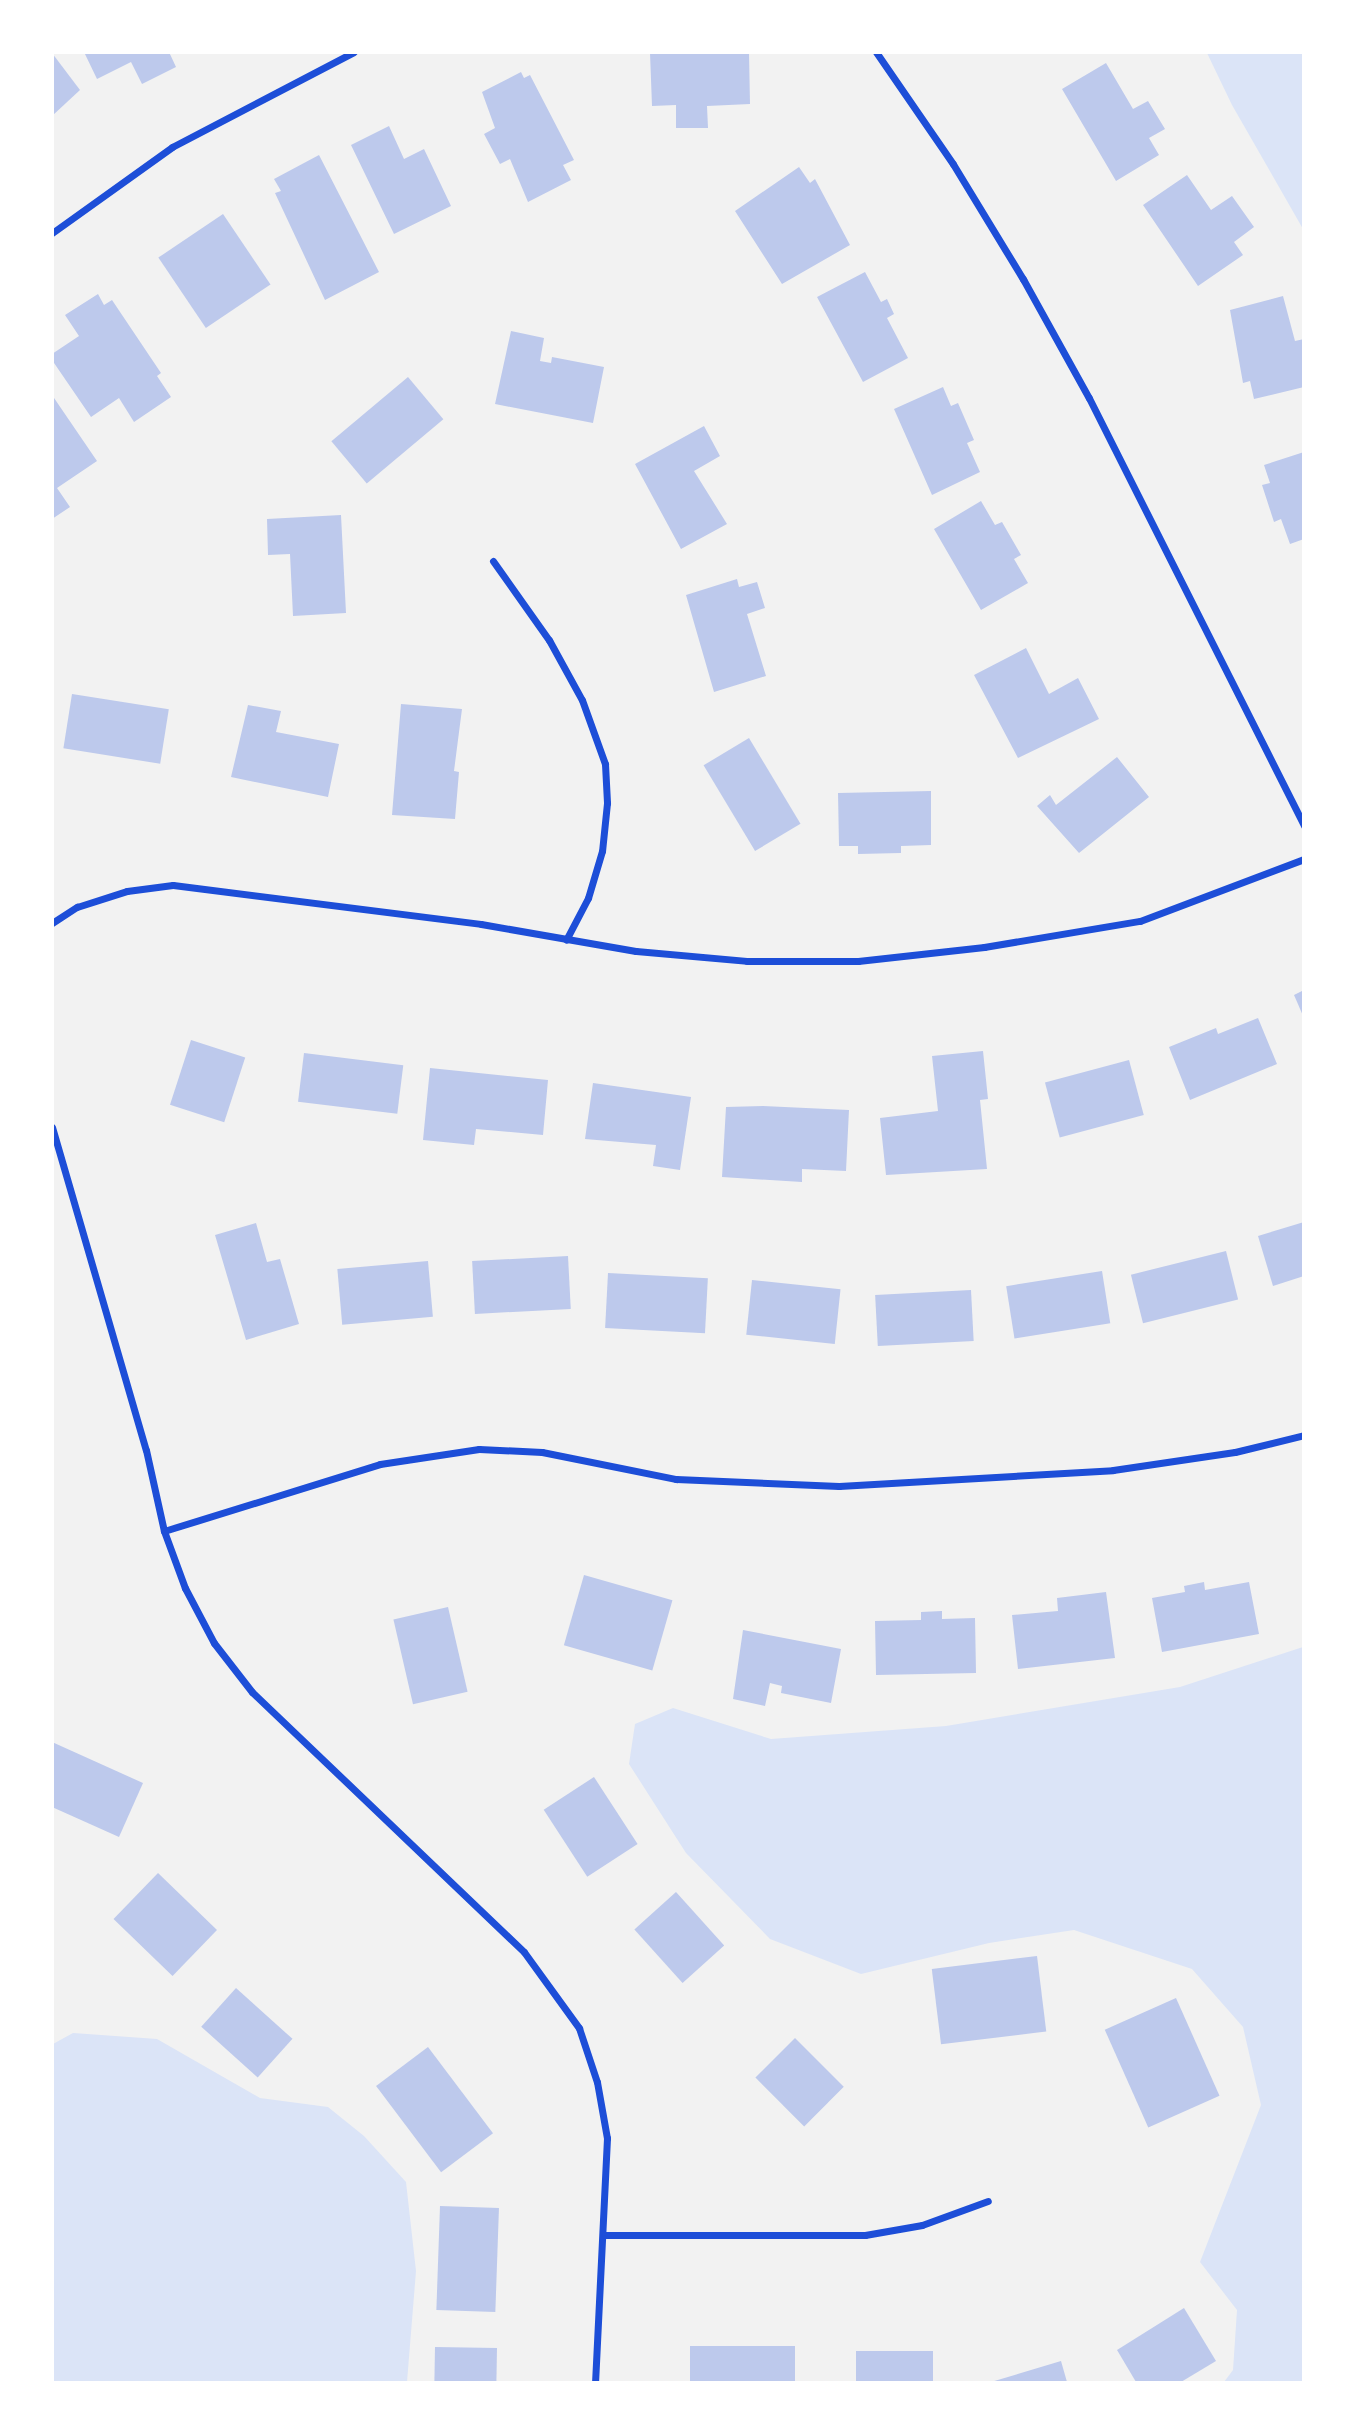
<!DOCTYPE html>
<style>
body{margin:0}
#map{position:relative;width:1356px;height:2435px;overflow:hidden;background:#f2f2f2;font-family:Manrope,sans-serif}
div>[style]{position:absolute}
.green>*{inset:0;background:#dbe4f7}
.building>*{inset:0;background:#bdc9ec;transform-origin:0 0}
.minor>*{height:7px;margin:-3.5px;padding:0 3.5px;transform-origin:3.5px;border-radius:3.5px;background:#1d4ed8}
span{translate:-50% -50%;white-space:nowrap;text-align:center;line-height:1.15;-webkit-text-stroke:7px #fff;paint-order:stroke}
.frame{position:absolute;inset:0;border:54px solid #fff;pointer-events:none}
</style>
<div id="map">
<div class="green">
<i style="clip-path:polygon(1207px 53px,1303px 53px,1303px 229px,1232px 105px)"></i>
<i style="clip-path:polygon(1303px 1647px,1303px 2382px,1224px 2382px,1233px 2370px,1237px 2310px,1200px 2262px,1261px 2105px,1243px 2027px,1192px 1969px,1074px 1930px,989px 1943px,861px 1974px,770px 1939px,686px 1853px,629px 1764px,635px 1724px,673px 1708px,771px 1739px,946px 1726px,1180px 1687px)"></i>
<i style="clip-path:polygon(73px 2033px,157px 2039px,260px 2098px,328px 2107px,364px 2136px,406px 2182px,416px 2271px,407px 2382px,53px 2382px,53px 2044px)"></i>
</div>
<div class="building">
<i style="clip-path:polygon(84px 52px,169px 52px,176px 67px,142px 84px,131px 62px,97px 79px)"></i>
<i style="clip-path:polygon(749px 52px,750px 104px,707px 106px,708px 128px,676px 128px,676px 105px,652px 106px,650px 53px)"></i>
<i style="clip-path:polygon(52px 53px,80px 90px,52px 116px)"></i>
<i style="clip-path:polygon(1106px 63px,1133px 109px,1148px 101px,1165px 129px,1149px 138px,1159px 155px,1116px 181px,1062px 89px)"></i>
<i style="clip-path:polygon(521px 72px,524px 78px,530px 75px,574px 160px,563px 165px,571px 180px,528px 202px,510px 159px,500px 164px,484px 134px,495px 128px,482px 92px)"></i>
<i style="clip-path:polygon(389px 126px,404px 159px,424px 149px,451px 206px,394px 234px,351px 145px)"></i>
<i style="clip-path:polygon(319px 155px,379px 272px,325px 300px,275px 193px,281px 191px,274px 179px)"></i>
<i style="clip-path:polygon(799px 167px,810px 183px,815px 179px,850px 245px,782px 284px,735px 211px)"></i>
<i style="clip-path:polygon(1187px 175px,1211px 210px,1232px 196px,1254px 227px,1234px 242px,1243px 255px,1198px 286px,1143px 205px)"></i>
<i style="left:223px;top:214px;width:85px;height:78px;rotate:56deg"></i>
<i style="clip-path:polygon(865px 272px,881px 302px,887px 299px,894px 314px,887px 318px,908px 358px,863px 382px,817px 297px)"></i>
<i style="clip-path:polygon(98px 294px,104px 305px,112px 300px,161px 373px,157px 376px,171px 397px,134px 422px,119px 398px,91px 417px,52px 360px,52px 354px,79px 336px,65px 315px)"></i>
<i style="clip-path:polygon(1283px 296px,1295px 341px,1304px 339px,1304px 387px,1254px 399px,1250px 381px,1243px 383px,1230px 310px)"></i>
<i style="clip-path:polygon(511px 331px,544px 338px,540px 361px,551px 363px,552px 357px,604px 367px,593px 423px,495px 404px)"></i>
<i style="left:408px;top:377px;width:55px;height:100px;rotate:50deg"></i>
<i style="clip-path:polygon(943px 387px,951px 406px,958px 403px,974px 440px,967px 443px,980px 472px,932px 495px,894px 409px)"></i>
<i style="clip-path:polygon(52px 395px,97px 461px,57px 488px,70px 507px,52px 519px)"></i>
<i style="clip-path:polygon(704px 426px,720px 456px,694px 471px,727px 524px,681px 549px,635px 464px)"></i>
<i style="clip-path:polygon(1304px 452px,1304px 539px,1290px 544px,1281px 519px,1274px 522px,1262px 485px,1270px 483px,1264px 465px)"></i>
<i style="clip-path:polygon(981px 501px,995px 525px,1002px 522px,1021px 555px,1014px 559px,1028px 583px,981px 610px,934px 529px)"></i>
<i style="clip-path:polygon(341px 515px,346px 613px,293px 616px,290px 554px,268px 555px,267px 519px)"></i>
<i style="clip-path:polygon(737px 579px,739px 587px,757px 582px,765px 608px,747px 614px,766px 676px,714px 692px,686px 595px)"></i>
<i style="clip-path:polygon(1026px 648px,1049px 694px,1078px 678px,1099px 719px,1018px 758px,974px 675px)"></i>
<i style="left:72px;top:694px;width:98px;height:55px;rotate:9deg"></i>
<i style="clip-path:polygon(401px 704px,462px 709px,454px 771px,459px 772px,455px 819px,392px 815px)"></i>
<i style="clip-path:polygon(248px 705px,281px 711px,276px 732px,339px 744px,328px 797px,231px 777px)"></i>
<i style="left:749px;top:738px;width:100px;height:53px;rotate:59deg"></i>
<i style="clip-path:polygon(1117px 757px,1149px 797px,1079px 853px,1037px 806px,1050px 795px,1056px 805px)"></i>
<i style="clip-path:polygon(931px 791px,931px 845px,901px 846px,901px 853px,858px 854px,858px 846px,839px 846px,838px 793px)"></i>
<i style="clip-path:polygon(1304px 990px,1304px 1018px,1294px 995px)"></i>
<i style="clip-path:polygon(1258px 1018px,1277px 1064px,1190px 1100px,1169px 1047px,1216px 1028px,1218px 1034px)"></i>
<i style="left:191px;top:1040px;width:57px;height:68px;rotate:18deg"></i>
<i style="clip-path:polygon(983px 1051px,988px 1099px,980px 1100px,987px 1169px,886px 1175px,880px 1118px,938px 1111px,932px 1056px)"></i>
<i style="left:304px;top:1053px;width:100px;height:49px;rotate:7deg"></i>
<i style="left:1129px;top:1060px;width:57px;height:87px;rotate:75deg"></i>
<i style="clip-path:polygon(430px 1068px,548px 1080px,543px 1135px,476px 1129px,474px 1145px,423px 1140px)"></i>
<i style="clip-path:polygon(593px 1083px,691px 1097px,680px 1170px,653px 1166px,656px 1145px,585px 1139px)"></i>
<i style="clip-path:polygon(763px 1106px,849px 1110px,846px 1171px,802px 1169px,802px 1182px,722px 1177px,726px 1107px)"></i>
<i style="clip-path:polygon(1304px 1222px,1304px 1276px,1273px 1286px,1258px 1236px)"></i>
<i style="clip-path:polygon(256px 1223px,267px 1262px,280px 1259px,299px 1324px,246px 1340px,215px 1235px)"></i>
<i style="left:1226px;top:1251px;width:50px;height:98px;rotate:76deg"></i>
<i style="left:568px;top:1256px;width:53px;height:96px;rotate:87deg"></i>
<i style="left:428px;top:1261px;width:56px;height:91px;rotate:85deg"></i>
<i style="left:1102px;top:1271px;width:53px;height:97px;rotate:81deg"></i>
<i style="left:608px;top:1273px;width:100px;height:55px;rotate:3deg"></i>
<i style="left:752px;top:1280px;width:89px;height:55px;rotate:6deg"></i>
<i style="left:971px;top:1290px;width:51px;height:96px;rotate:87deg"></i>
<i style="left:584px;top:1575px;width:92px;height:73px;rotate:16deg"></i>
<i style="clip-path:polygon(1204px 1582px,1205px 1590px,1249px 1582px,1259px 1634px,1162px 1652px,1152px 1598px,1185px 1592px,1184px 1586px)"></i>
<i style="clip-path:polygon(1106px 1592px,1115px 1658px,1018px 1669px,1012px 1615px,1058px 1611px,1057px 1598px)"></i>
<i style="left:448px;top:1607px;width:87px;height:56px;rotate:77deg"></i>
<i style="clip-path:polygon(942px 1611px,942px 1619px,975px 1618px,976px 1673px,876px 1675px,875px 1621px,921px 1620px,921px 1612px)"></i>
<i style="clip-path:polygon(743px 1630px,841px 1649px,831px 1703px,781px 1693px,782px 1686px,770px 1683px,765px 1706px,733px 1699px)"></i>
<i style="clip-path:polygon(52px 1742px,143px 1783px,119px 1837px,52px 1807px)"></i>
<i style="left:594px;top:1777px;width:80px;height:60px;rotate:57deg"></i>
<i style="left:158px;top:1873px;width:82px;height:64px;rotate:44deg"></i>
<i style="left:676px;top:1892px;width:72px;height:56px;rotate:48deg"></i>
<i style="left:1037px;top:1956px;width:76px;height:106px;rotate:83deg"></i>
<i style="left:236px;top:1988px;width:76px;height:52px;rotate:42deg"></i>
<i style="left:1176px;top:1998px;width:107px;height:78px;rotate:66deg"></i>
<i style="left:795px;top:2038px;width:69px;height:56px;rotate:45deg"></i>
<i style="left:428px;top:2047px;width:108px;height:65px;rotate:53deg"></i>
<i style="left:440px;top:2206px;width:59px;height:104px;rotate:2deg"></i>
<i style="clip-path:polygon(1184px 2308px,1216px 2361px,1181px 2382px,1136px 2382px,1117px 2350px)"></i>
<i style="left:795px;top:2346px;width:36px;height:105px;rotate:90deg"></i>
<i style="left:435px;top:2347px;width:62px;height:35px;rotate:1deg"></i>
<i style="left:856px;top:2351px;width:77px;height:31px"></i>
<i style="clip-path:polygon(1061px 2361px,1067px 2382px,991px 2382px)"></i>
</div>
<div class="minor">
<i style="left:876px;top:52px;width:136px;rotate:55.5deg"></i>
<i style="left:953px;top:164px;width:135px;rotate:58.7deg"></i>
<i style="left:1023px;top:279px;width:136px;rotate:61deg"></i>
<i style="left:1089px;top:398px;width:479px;rotate:63.3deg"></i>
<i style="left:52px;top:233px;width:148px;rotate:-35.6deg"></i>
<i style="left:172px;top:147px;width:205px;rotate:-27.6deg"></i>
<i style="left:493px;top:561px;width:97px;rotate:54.7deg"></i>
<i style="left:549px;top:640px;width:68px;rotate:61.2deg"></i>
<i style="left:582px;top:700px;width:68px;rotate:70.2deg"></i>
<i style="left:605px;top:764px;width:39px;rotate:87deg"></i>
<i style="left:607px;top:803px;width:48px;rotate:95.9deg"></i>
<i style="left:602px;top:851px;width:49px;rotate:106.6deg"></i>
<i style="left:588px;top:898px;width:47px;rotate:117.6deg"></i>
<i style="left:52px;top:923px;width:30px;rotate:-33deg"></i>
<i style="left:77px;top:907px;width:52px;rotate:-17.7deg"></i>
<i style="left:127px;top:891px;width:46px;rotate:-7.4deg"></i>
<i style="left:173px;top:885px;width:310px;rotate:7.2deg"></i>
<i style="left:481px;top:924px;width:157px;rotate:9.9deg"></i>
<i style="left:636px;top:951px;width:111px;rotate:5.1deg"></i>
<i style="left:747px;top:961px;width:111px"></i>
<i style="left:858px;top:961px;width:127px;rotate:-6.3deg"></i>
<i style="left:984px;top:947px;width:158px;rotate:-9.5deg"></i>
<i style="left:1140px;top:921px;width:175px;rotate:-20.7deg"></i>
<i style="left:52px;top:1127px;width:336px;rotate:73.8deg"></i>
<i style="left:146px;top:1450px;width:83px;rotate:77.5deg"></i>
<i style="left:164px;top:1531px;width:61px;rotate:69.8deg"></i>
<i style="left:185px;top:1588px;width:62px;rotate:62.2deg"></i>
<i style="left:214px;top:1643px;width:62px;rotate:52.2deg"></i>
<i style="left:252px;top:1692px;width:376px;rotate:43.7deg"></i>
<i style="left:524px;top:1952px;width:94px;rotate:54.1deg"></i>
<i style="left:579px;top:2028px;width:57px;rotate:71.6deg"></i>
<i style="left:597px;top:2082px;width:57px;rotate:79.9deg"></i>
<i style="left:607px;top:2138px;width:244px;rotate:92.8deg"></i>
<i style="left:164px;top:1531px;width:226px;rotate:-17.2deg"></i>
<i style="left:380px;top:1464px;width:100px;rotate:-8.6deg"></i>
<i style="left:479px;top:1449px;width:63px;rotate:2.7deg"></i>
<i style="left:542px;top:1452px;width:137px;rotate:11.4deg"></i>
<i style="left:676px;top:1479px;width:163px;rotate:2.5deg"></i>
<i style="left:839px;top:1486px;width:274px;rotate:-3.3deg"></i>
<i style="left:1113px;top:1470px;width:123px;rotate:-8.4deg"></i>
<i style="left:1235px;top:1452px;width:71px;rotate:-13.8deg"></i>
<i style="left:605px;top:2235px;width:260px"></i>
<i style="left:865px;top:2235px;width:58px;rotate:-10deg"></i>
<i style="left:922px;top:2225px;width:70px;rotate:-20deg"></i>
</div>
<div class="frame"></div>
</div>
